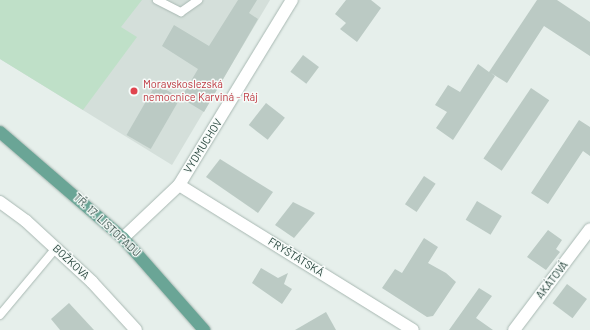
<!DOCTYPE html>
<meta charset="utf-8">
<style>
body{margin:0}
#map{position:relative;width:590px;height:330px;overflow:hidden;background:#e6efeb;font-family:Barlow,sans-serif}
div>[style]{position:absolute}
.built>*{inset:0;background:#d4dfda}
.green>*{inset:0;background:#bfe0c8}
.building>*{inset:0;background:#bbcac4;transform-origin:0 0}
.roads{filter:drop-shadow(0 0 1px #a8b8b2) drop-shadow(0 0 1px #a8b8b2)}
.service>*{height:8px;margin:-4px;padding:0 4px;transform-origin:4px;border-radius:4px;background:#fff}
.minor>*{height:12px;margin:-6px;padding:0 6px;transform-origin:6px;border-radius:6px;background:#fff}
.primary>*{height:12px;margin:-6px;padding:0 6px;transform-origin:6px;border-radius:6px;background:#6aa596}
.dots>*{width:11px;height:11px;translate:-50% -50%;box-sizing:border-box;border:2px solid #f7fbf9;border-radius:50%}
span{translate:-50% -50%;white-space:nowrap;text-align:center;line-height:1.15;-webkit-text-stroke:3px #f7fbf9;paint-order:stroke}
.health-label{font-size:11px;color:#be3a42}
.left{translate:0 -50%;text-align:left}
.street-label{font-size:11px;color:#24423a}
</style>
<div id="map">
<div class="built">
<i style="clip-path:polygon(0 0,270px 0,172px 165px,0 59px)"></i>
</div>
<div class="green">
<i style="clip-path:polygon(0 0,142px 0,121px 27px,137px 37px,83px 110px,0 59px)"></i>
</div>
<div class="building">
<i style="clip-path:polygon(238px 0,257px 0,249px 13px,258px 19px,204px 112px,181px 98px,198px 69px,162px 46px,174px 25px,209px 46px)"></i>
<i style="clip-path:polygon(346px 0,371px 0,381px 8px,357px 42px,340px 29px,346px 23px,335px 14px)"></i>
<i style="clip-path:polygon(537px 0,557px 0,590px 22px,590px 56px,544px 26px,507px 83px,491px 73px,495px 76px,453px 140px,436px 128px,447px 112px,435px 105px,448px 85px,460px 92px,478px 64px,489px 72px)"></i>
<i style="left:303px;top:55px;width:20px;height:21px;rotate:37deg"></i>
<i style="left:156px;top:84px;width:28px;height:59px;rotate:30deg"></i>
<i style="left:531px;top:88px;width:22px;height:85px;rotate:34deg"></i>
<i style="left:266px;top:103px;width:24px;height:28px;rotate:38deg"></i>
<i style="clip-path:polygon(579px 120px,590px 127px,590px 156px,583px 151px,548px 204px,531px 193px)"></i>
<i style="clip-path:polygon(220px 159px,273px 192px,258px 213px,206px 177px)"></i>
<i style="left:424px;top:176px;width:14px;height:34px;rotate:34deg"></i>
<i style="left:477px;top:201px;width:29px;height:22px;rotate:31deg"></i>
<i style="clip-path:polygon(293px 202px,315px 213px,294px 238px,275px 225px)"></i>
<i style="clip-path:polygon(548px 230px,562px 240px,556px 249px,560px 252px,546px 270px,527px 257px)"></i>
<i style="clip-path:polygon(424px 238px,438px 247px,428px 263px,446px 273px,456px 282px,433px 316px,427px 317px,382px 288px,395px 269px,402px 273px)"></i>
<i style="clip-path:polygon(261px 268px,278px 278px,288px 273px,284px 284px,292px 289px,282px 304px,252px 283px)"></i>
<i style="left:567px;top:284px;width:25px;height:24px;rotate:37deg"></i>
<i style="clip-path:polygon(479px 288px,492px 296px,476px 318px,493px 330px,449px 330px)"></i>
<i style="clip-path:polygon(69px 303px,94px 330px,60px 330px,51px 319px)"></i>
<i style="clip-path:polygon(326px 312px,336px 330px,295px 330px)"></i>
</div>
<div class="roads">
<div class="service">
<i style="left:157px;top:0;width:27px;rotate:27deg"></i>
<i style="left:181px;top:12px;width:21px;rotate:-35deg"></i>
<i style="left:0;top:315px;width:87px;rotate:-50.1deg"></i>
</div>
<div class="minor">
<i style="left:179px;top:185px;width:275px;rotate:31.8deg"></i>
<i style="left:0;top:202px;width:32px;rotate:36deg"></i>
<i style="left:26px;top:221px;width:90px;rotate:42.7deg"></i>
<i style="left:92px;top:282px;width:65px;rotate:47.5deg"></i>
<i style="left:123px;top:238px;width:77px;rotate:-43.4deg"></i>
<i style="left:179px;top:185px;width:217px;rotate:-58.6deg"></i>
<i style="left:514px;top:330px;width:126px;rotate:-53deg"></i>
</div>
<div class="primary">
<i style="left:0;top:132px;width:162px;rotate:40.8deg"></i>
<i style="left:123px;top:238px;width:123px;rotate:48.6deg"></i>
</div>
</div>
<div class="dots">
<i style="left:134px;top:91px;background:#e0444e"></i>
</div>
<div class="health-label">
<span class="left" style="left:143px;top:91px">Moravskoslezská<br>nemocnice Karviná - Ráj</span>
</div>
<div class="street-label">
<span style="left:203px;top:146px;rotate:-58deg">VYDMUCHOV</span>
<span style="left:107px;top:225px;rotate:43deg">TŘ. 17. LISTOPADU</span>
<span style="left:296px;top:257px;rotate:32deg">FRYŠTÁTSKÁ</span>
<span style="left:71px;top:262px;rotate:43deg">BOŽKOVA</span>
<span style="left:552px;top:280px;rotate:-52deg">AKÁTOVÁ</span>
</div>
</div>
